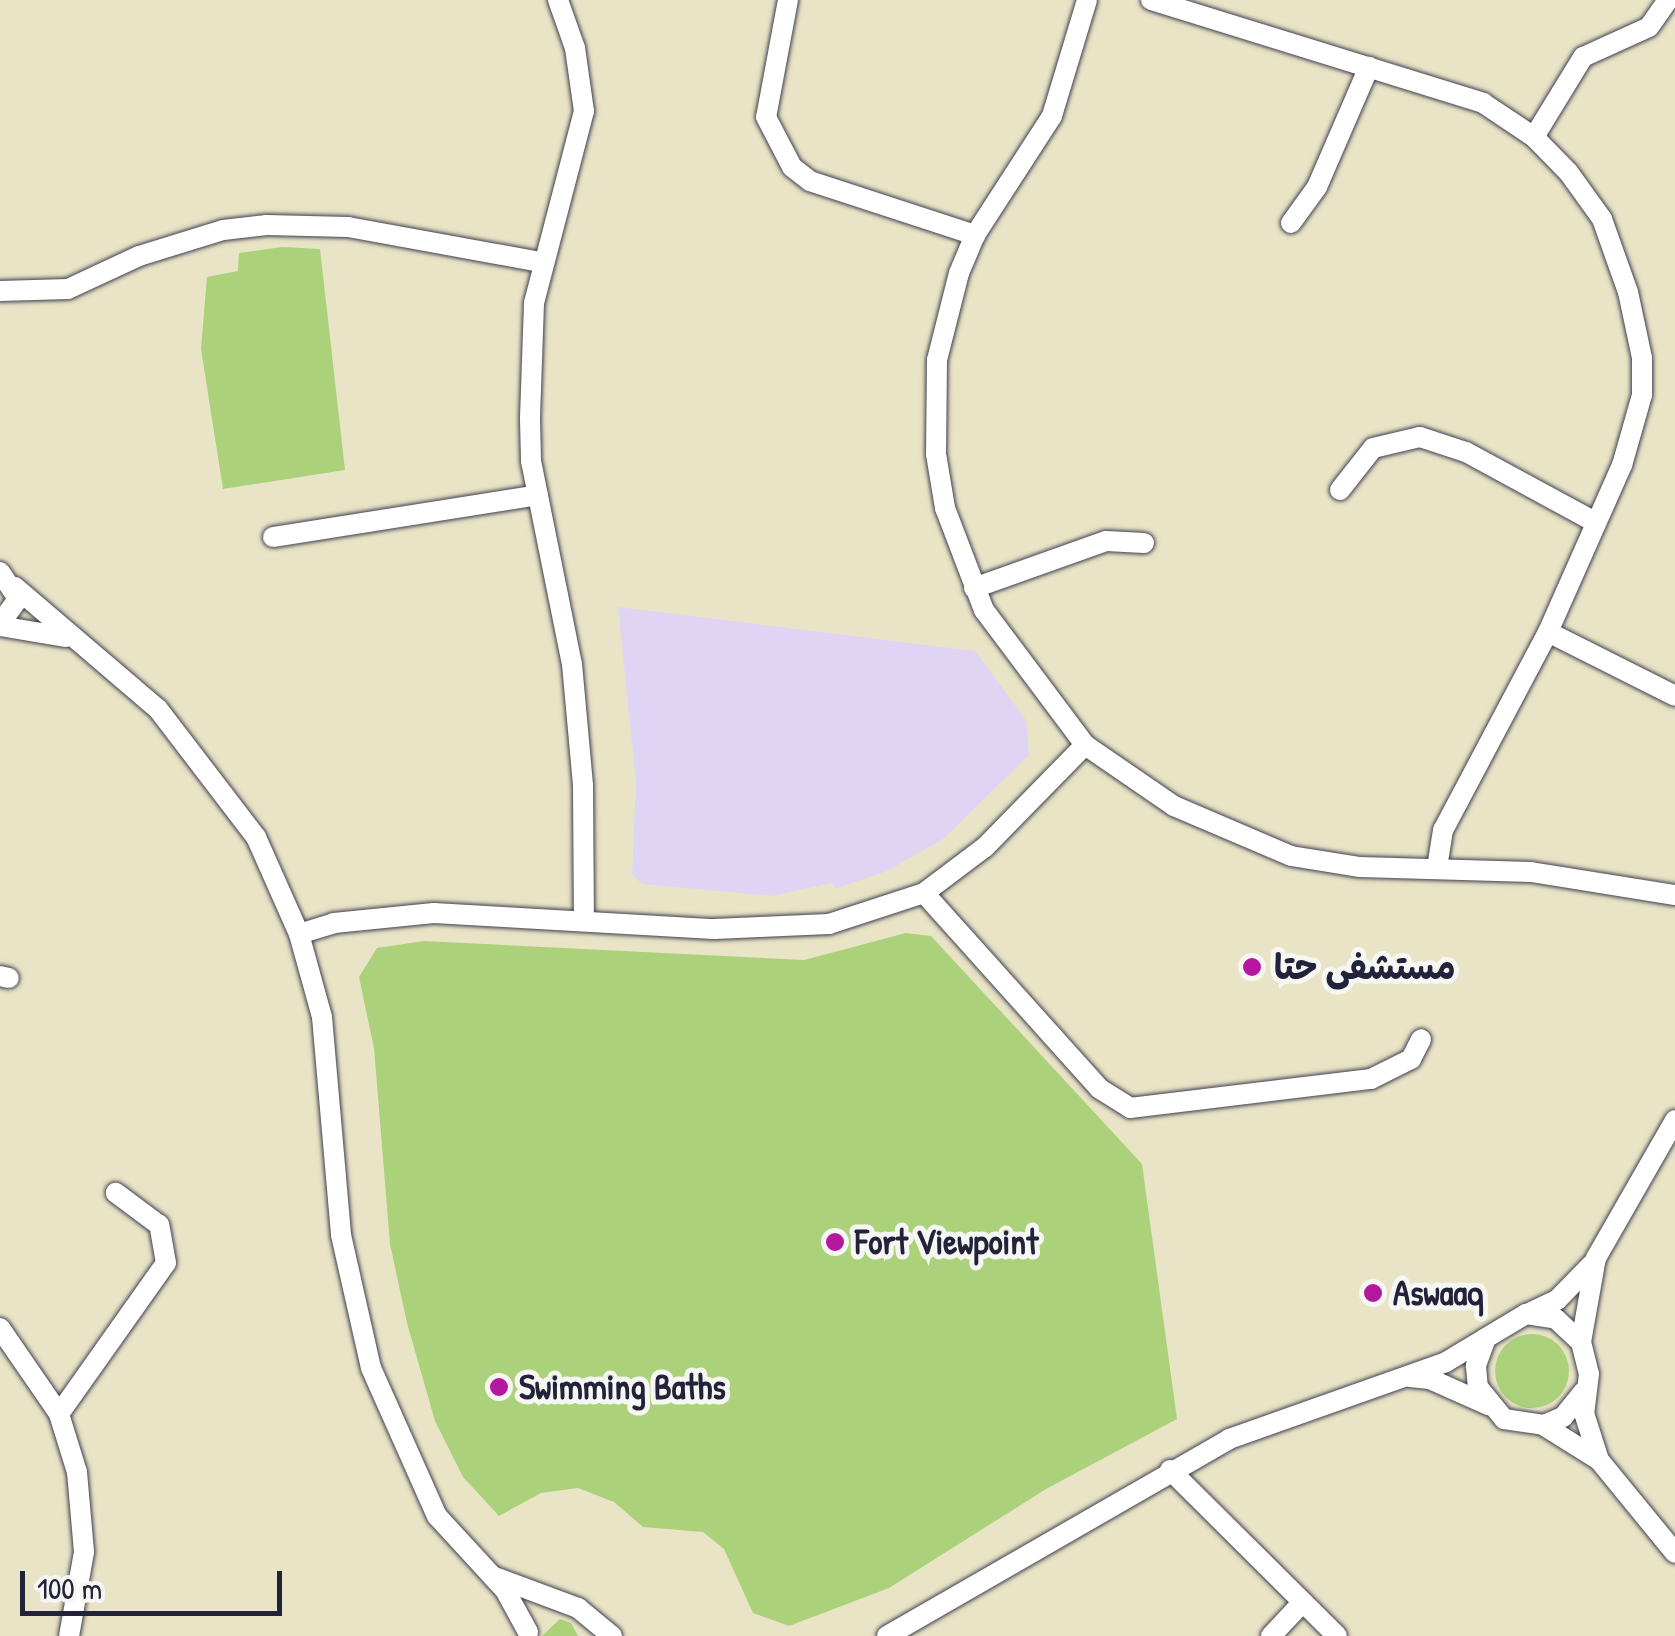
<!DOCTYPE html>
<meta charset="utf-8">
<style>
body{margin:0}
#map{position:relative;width:1675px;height:1636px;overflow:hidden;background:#e9e4c6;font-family:"Patrick Hand","Playpen Sans Arabic",sans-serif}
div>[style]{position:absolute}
.built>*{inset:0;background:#e0d4f4}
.green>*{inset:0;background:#abd17b}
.round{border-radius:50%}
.roads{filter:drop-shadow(0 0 2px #403f50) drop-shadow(0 0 2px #403f50)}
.street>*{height:20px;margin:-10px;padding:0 10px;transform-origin:10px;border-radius:10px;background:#fff}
.dots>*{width:28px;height:28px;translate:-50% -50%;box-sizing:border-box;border:5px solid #f6f6f2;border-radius:50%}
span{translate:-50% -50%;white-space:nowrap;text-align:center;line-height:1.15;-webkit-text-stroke:10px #f6f6f2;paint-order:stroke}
.poi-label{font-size:35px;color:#22223b;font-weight:700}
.left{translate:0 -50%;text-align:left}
.scale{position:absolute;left:20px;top:1571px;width:262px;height:45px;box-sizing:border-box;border:5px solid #22223b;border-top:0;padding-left:12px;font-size:30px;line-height:35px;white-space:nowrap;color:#22223b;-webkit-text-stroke:8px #f6f6f2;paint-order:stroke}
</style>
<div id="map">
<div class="built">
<i style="clip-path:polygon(618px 607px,975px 651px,1026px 720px,1029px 755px,943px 839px,887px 871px,835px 889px,832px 883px,772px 896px,642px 884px,632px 874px,636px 782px)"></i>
</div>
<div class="green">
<i style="clip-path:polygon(282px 247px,320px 249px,345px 470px,223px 489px,201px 349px,207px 277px,238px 271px,239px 253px)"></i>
<i style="clip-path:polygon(906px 933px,931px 936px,1142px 1164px,1177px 1419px,1046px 1489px,889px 1588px,789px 1626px,753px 1613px,724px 1549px,703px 1532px,643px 1527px,614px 1502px,578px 1488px,541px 1493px,499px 1516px,463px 1477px,435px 1421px,407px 1323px,390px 1244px,374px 1048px,359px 977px,377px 948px,424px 941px,804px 960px)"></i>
<i class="round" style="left:1495px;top:1334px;width:74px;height:74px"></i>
<i style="clip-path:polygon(560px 1619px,571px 1623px,578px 1636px,542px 1636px)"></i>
</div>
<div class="roads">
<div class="street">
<i style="left:558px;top:0;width:51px;rotate:70.5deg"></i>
<i style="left:575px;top:48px;width:64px;rotate:81.9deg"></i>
<i style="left:584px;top:111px;width:198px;rotate:104.6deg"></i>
<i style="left:534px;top:303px;width:116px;rotate:92deg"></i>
<i style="left:530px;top:419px;width:42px;rotate:88.6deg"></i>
<i style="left:531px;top:461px;width:207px;rotate:78.6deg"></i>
<i style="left:572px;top:664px;width:122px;rotate:84.8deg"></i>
<i style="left:583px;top:786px;width:131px;rotate:89.6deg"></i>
<i style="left:788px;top:0;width:119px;rotate:100.6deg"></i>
<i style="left:766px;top:117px;width:56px;rotate:62.5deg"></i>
<i style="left:792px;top:167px;width:23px;rotate:38deg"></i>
<i style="left:810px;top:181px;width:174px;rotate:18.1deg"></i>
<i style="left:1087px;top:0;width:121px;rotate:106.8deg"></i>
<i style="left:1052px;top:116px;width:142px;rotate:122.9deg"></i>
<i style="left:975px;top:235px;width:41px;rotate:112.8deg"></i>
<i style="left:959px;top:273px;width:90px;rotate:104.2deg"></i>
<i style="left:937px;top:360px;width:94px;rotate:90.6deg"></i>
<i style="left:936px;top:454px;width:55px;rotate:80.5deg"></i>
<i style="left:945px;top:508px;width:109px;rotate:69.1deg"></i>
<i style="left:984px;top:610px;width:169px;rotate:53.2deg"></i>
<i style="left:1085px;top:745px;width:108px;rotate:34.4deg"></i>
<i style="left:1174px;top:806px;width:127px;rotate:23.1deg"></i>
<i style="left:1291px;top:856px;width:70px;rotate:9.1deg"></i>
<i style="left:1360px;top:867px;width:171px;rotate:1.7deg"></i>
<i style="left:1531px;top:872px;width:146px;rotate:9.1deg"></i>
<i style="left:1151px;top:0;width:348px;rotate:17.2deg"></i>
<i style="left:1483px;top:103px;width:61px;rotate:33.7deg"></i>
<i style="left:1534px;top:137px;width:50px;rotate:45.8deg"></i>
<i style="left:1569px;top:173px;width:57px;rotate:54.3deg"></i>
<i style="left:1602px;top:219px;width:77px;rotate:70.4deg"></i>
<i style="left:1628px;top:292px;width:67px;rotate:78deg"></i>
<i style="left:1642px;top:358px;width:37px;rotate:90deg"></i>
<i style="left:1642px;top:395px;width:73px;rotate:105.9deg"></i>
<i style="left:1622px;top:465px;width:183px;rotate:113.9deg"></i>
<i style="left:1548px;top:632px;width:224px;rotate:117.9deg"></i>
<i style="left:1443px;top:830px;width:39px;rotate:99deg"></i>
<i style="left:1534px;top:137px;width:94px;rotate:-58.5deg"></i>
<i style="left:1583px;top:57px;width:72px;rotate:-24.4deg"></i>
<i style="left:1649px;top:27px;width:33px;rotate:-55deg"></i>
<i style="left:1291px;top:223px;width:44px;rotate:-54.2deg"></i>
<i style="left:1317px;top:187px;width:131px;rotate:-66.6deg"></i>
<i style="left:0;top:291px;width:68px;rotate:-1.7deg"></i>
<i style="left:68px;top:289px;width:78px;rotate:-24.9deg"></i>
<i style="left:139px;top:256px;width:88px;rotate:-17.2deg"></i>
<i style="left:223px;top:230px;width:44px;rotate:-6.5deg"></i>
<i style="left:267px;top:225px;width:81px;rotate:1.4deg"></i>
<i style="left:348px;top:227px;width:196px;rotate:10.3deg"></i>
<i style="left:1340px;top:490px;width:53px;rotate:-51.8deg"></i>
<i style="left:1373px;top:448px;width:48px;rotate:-13.2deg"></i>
<i style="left:1420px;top:437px;width:48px;rotate:18.1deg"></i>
<i style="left:1466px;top:452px;width:147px;rotate:28.5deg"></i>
<i style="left:273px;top:537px;width:268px;rotate:-9deg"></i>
<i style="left:0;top:572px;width:32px;rotate:56deg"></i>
<i style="left:18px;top:599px;width:31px;rotate:126deg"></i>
<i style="left:15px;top:587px;width:188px;rotate:40.5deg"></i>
<i style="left:158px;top:709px;width:161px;rotate:52.6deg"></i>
<i style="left:256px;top:837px;width:106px;rotate:66.1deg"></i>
<i style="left:299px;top:934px;width:86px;rotate:74.5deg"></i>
<i style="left:322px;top:1017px;width:219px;rotate:85deg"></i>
<i style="left:341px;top:1235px;width:136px;rotate:77.3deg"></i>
<i style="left:371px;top:1368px;width:162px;rotate:66deg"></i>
<i style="left:437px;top:1516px;width:100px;rotate:47.4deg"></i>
<i style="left:505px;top:1590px;width:48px;rotate:61.3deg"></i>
<i style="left:974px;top:588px;width:140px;rotate:-19.6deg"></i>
<i style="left:1106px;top:541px;width:38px;rotate:3deg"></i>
<i style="left:0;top:626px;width:66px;rotate:9.6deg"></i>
<i style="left:1548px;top:632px;width:142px;rotate:26.7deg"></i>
<i style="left:924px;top:893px;width:263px;rotate:48.1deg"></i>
<i style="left:1100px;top:1089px;width:36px;rotate:32deg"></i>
<i style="left:1130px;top:1108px;width:243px;rotate:-6.9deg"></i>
<i style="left:1371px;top:1079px;width:45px;rotate:-26.6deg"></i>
<i style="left:1411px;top:1059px;width:22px;rotate:-63deg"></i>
<i style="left:299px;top:934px;width:37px;rotate:-17deg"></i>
<i style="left:334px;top:923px;width:100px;rotate:-5.7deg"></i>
<i style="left:434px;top:913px;width:280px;rotate:3.3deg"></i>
<i style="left:714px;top:929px;width:115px;rotate:-2.5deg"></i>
<i style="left:829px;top:924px;width:100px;rotate:-18.1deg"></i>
<i style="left:924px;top:893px;width:76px;rotate:-37deg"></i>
<i style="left:985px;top:847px;width:143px;rotate:-45.6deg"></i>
<i style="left:0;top:976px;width:9px;rotate:13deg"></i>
<i style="left:1529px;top:1313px;width:31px;rotate:-25deg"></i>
<i style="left:1557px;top:1300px;width:50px;rotate:-45.8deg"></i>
<i style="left:0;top:1328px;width:104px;rotate:55.5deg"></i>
<i style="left:59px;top:1414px;width:61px;rotate:72.8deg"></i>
<i style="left:77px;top:1472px;width:80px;rotate:85deg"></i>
<i style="left:84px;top:1552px;width:85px;rotate:100.1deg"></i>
<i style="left:1486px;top:1338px;width:30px;rotate:110deg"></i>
<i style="left:1476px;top:1366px;width:21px;rotate:85deg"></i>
<i style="left:1478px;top:1387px;width:41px;rotate:50.9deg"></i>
<i style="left:1504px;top:1419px;width:40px;rotate:8.5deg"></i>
<i style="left:1544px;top:1425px;width:21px;rotate:-23deg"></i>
<i style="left:1563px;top:1417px;width:33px;rotate:-51deg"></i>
<i style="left:1581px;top:1342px;width:85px;rotate:-79.9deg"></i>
<i style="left:1596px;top:1258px;width:159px;rotate:-60.2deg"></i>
<i style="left:1410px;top:1377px;width:20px;rotate:6deg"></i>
<i style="left:1430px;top:1379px;width:64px;rotate:24.1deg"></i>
<i style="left:59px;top:1414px;width:185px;rotate:-54.7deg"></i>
<i style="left:166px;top:1263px;width:39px;rotate:-100deg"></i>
<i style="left:159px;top:1225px;width:54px;rotate:-143.3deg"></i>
<i style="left:1543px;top:1425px;width:66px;rotate:32deg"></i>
<i style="left:1599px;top:1460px;width:120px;rotate:50.7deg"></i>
<i style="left:1170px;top:1470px;width:235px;rotate:44.8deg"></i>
<i style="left:495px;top:1577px;width:89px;rotate:20.5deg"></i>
<i style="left:578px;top:1608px;width:44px;rotate:39.5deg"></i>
<i style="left:887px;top:1636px;width:395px;rotate:-29.9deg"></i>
<i style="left:1229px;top:1439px;width:230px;rotate:-19.5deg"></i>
<i style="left:1446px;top:1362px;width:93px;rotate:-31deg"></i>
<i style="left:1526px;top:1314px;width:30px;rotate:9deg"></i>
<i style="left:1556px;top:1319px;width:34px;rotate:43deg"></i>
<i style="left:1581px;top:1342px;width:33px;rotate:76deg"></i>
<i style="left:1589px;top:1374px;width:39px;rotate:97deg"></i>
<i style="left:1584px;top:1413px;width:49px;rotate:72.3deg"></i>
<i style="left:1271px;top:1636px;width:45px;rotate:-46.8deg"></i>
</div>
</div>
<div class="dots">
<i style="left:1252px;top:967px;background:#b5179e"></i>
<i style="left:835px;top:1242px;background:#b5179e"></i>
<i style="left:1373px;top:1293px;background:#b5179e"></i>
<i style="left:499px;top:1387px;background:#b5179e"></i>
</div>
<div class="poi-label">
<span class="left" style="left:1274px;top:967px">مستشفى حتا</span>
<span class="left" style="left:855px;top:1242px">Fort Viewpoint</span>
<span class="left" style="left:1393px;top:1293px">Aswaaq</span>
<span class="left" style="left:519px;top:1387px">Swimming Baths</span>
</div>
<div class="scale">100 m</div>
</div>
